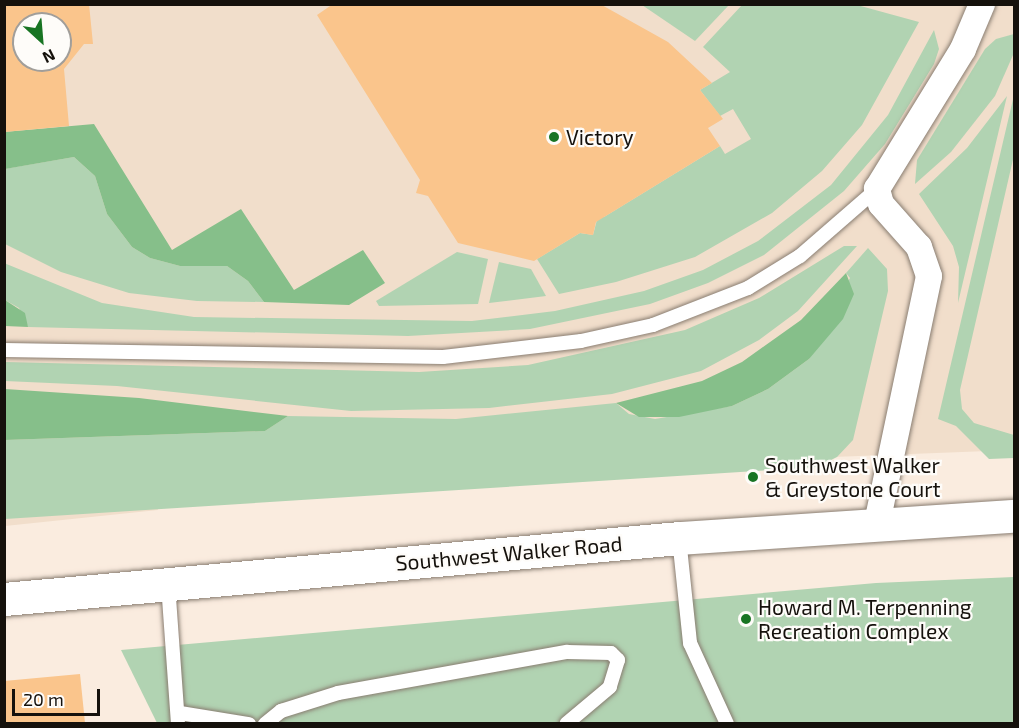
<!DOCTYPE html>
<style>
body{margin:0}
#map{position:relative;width:1019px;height:728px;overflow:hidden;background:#faecdf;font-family:"Exo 2",sans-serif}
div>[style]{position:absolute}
.built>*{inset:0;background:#f1decb}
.green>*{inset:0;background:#b1d3b2}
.forest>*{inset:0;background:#86bf8a}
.building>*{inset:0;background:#fac58c}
.roads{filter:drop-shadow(0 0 2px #897d71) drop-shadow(0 0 2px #897d71)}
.service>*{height:14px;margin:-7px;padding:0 7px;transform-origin:7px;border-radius:7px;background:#fff}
.minor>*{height:26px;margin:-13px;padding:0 13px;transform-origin:13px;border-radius:13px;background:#fff}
.secondary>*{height:33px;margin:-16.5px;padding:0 16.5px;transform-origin:16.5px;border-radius:16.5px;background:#fff}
.dots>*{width:16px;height:16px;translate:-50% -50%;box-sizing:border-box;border:3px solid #fefcf9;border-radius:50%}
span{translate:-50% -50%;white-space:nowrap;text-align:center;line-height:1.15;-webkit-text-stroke:4.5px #fefcf9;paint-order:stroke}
.poi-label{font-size:21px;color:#15110c}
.left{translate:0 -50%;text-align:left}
.street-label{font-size:21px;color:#15110c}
.frame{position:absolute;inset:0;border:6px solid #15110c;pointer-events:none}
.north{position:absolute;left:12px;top:12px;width:60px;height:60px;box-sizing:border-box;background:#fefcf9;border:2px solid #a19e9a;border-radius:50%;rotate:154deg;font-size:16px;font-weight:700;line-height:24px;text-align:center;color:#15110c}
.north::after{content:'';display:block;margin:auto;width:21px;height:27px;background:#187423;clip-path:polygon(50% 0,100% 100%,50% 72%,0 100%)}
.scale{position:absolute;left:12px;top:689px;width:88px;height:27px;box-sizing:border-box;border:3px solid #15110c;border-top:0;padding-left:8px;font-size:18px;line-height:21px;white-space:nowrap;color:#15110c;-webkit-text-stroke:4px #fefcf9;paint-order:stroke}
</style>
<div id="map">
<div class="built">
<i style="clip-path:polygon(evenodd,4px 5px,1014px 5px,1014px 450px,833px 457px,157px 505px,158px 510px,5px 526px,4px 5px,24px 24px,60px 24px,60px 60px,24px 60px,24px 24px)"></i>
</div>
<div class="green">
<i style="clip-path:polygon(642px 5px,729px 4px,729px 5px,695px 41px)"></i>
<i style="clip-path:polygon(742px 5px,857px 5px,919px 22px,862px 125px,822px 171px,772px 213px,695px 257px,616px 282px,559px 294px,537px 259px,580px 233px,593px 235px,598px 216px,604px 217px,720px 146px,725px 154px,751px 139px,733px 109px,720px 116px,700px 90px,730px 72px,703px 47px)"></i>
<i style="clip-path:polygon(934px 30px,939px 49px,934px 64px,885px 144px,844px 191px,764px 255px,708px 283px,650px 304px,530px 329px,408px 336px,28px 327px,19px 308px,5px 300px,4px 263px,102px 303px,194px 317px,472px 321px,555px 311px,644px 291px,703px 270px,758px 241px,831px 185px,888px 115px)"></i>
<i style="clip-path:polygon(1014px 34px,1013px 55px,995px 96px,951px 152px,915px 184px,917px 160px,985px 49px,996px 39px)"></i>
<i style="clip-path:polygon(1014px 95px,1014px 155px,960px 390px,962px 409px,974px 423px,1014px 435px,1014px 458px,989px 459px,956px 426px,938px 419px)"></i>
<i style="clip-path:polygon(1007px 96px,958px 303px,959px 267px,953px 246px,919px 194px,967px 148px)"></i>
<i style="clip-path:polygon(74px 157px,95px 176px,107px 214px,132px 247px,150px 258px,180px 266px,227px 266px,248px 281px,264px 302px,197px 301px,129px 293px,61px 272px,5px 244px,4px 169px)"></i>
<i style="clip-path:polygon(844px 246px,857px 246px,798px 311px,759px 340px,701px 371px,612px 394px,489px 408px,351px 411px,117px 386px,5px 381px,5px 362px,419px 372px,528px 365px,685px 330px,759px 298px)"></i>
<i style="clip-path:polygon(868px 248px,887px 269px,888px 291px,853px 440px,837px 457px,817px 467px,5px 519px,5px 440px,265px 431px,288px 416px,456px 419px,616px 403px,629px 414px,655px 419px,732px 406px,768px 389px,809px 359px,850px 278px,846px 273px)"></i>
<i style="clip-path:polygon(457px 252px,488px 259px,478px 304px,379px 306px,376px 301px)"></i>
<i style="clip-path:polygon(499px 262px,531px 269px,546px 296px,489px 303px)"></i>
<i style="clip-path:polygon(1014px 577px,1014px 723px,157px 723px,121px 650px,876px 583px)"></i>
</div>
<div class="forest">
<i style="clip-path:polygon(94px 124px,172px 250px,241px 209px,294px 290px,363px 250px,385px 283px,349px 305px,264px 302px,248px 281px,227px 266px,180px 266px,150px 258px,132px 247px,107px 214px,95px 176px,74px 157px,5px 169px,4px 132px)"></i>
<i style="clip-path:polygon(846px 273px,854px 294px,843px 319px,809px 359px,768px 389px,732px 406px,679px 417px,639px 417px,616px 403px,702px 381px,742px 362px,801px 320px)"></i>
<i style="clip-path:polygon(5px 300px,25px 313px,28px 327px,5px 326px)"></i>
<i style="clip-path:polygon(5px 389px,139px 398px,288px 416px,265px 431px,5px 440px)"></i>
</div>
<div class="building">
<i style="clip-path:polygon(evenodd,4px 4px,89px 4px,93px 44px,84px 44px,64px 69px,69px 126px,4px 132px,4px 4px,24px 24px,60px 24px,60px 60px,24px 60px,24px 24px)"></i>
<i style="clip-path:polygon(333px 4px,600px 4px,668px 42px,712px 83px,700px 90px,723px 119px,708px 128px,720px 146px,596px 222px,593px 235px,580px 233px,534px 261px,458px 243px,428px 196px,416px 193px,420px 180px,317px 15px)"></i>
<i style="clip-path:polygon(80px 674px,85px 723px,4px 723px,4px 681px)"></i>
</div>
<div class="roads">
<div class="service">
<i style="left:4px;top:350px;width:439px;rotate:0.9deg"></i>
<i style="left:443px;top:357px;width:139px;rotate:-6.6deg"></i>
<i style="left:581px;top:341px;width:74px;rotate:-12.5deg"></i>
<i style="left:653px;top:325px;width:102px;rotate:-21.3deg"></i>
<i style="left:748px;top:288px;width:61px;rotate:-31.6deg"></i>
<i style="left:800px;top:256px;width:102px;rotate:-41deg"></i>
<i style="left:679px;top:538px;width:106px;rotate:84deg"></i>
<i style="left:690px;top:643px;width:89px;rotate:65.4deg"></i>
<i style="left:168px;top:584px;width:140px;rotate:85.9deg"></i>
<i style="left:180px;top:713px;width:70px;rotate:9.1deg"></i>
<i style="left:265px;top:724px;width:21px;rotate:-39deg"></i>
<i style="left:281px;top:711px;width:60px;rotate:-17.5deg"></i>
<i style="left:338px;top:693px;width:233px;rotate:-10.2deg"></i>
<i style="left:567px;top:652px;width:44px;rotate:1.3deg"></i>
<i style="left:611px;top:653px;width:10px;rotate:45deg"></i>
<i style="left:618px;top:660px;width:28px;rotate:107deg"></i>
<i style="left:610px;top:687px;width:57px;rotate:139.9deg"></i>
</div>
<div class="minor">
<i style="left:877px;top:523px;width:252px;rotate:-78.1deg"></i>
<i style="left:929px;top:276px;width:31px;rotate:-109deg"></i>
<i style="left:919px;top:247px;width:57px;rotate:-131.5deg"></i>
<i style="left:881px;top:204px;width:16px;rotate:-105deg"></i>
<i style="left:877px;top:189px;width:164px;rotate:-58.4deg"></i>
<i style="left:963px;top:49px;width:49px;rotate:-67.1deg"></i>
</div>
<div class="secondary">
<i style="left:4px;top:599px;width:678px;rotate:-5.16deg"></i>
<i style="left:679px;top:538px;width:336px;rotate:-3.8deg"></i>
</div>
</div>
<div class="dots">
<i style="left:554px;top:137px;background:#187423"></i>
<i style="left:753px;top:477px;background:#187423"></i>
<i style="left:746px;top:619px;background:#187423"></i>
</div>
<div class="poi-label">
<span class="left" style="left:566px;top:137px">Victory</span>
<span class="left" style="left:765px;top:477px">Southwest Walker<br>&amp; Greystone Court</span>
<span class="left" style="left:758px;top:619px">Howard M. Terpenning<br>Recreation Complex</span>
</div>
<div class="street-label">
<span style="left:509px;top:553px;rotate:-5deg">Southwest Walker Road</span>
</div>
<div class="frame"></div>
<div class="north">N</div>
<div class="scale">20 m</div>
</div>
